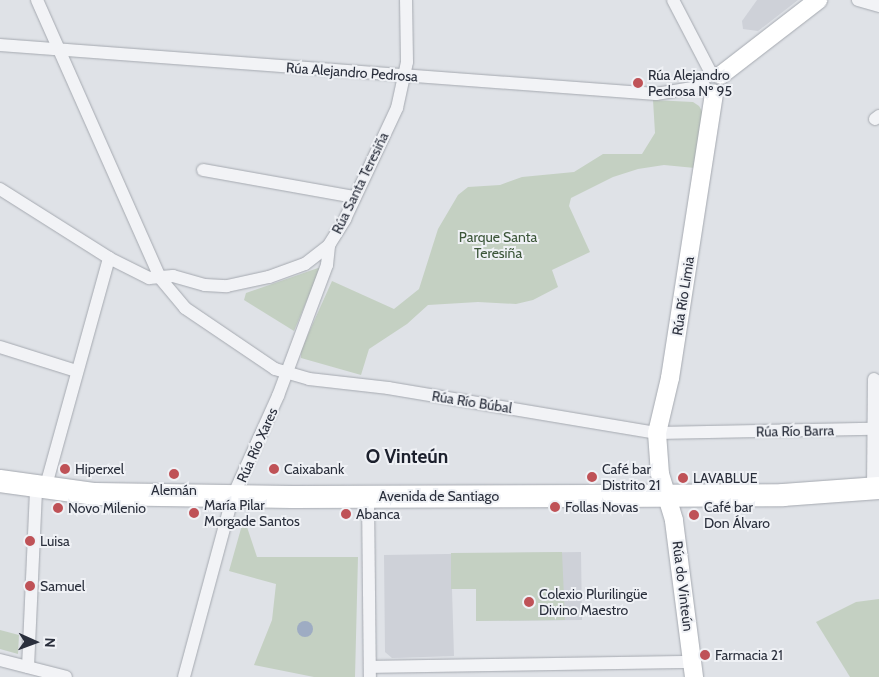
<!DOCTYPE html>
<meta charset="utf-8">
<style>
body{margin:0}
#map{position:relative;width:879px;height:677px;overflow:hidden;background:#dfe2e7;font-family:Cabin,sans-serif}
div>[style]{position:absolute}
.built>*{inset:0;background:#ced1d8}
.green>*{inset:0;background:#c4d0c2}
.water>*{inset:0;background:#9eacc3}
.round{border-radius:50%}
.roads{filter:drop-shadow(0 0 1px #a5a9b0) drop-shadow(0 0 1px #a5a9b0)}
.street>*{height:12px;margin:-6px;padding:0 6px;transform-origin:6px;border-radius:6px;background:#f2f3f6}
.secondary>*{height:18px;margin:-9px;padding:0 9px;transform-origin:9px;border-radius:9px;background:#fff}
.highway>*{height:22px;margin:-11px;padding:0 11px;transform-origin:11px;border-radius:11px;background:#fff}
.dots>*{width:14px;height:14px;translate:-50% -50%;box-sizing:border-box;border:2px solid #eff1f5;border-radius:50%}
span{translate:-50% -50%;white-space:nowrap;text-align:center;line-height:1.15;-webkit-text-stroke:4px #eff1f5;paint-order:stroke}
.street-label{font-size:14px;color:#2a2f3c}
.poi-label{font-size:14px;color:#2a2f3c}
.left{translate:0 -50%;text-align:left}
.park-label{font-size:14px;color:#3c5639}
.district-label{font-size:19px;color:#1c202d;font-weight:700}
.north{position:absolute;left:10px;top:617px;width:50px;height:50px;-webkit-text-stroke:4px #eff1f5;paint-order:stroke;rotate:92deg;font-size:14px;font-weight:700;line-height:20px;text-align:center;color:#2a2f3c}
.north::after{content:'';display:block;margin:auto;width:18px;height:22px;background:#2a2f3c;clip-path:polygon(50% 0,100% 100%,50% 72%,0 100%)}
</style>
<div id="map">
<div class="built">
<i style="clip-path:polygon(757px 0,798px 0,758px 31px,743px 29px,742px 21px)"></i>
<i style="clip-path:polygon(581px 552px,582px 620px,476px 621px,476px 589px,452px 589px,454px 656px,392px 658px,385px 652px,384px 555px)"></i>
</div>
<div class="green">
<i style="clip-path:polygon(653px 100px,693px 102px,699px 106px,703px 113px,695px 168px,664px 165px,638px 169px,613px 177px,571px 198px,569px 206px,590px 252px,552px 270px,558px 287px,533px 300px,516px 304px,478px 302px,428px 305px,407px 324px,369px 349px,361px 375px,301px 358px,301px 350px,332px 281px,394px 309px,419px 289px,438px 229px,458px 195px,468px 187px,500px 185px,522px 177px,574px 172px,603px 154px,642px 154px,655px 133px)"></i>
<i style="clip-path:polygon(321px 267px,294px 331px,244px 300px,246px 293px)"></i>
<i style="clip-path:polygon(244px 518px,257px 557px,358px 557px,355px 677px,314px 677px,254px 665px,272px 620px,276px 584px,229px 571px)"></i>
<i style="clip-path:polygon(562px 552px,565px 620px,476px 621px,476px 589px,451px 589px,451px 553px)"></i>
<i style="clip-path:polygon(879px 599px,879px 677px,850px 677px,816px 622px,856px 602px)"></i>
<i style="clip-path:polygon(0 630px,19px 635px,18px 654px,0 649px)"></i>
</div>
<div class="water">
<i class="round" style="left:297px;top:621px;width:16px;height:16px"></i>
</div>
<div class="roads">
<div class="street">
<i style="left:37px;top:0;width:304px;rotate:66.1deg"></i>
<i style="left:160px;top:278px;width:39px;rotate:50deg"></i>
<i style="left:185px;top:308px;width:109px;rotate:34.1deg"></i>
<i style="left:275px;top:369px;width:35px;rotate:16deg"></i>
<i style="left:309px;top:379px;width:80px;rotate:6.5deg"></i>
<i style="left:388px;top:388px;width:273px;rotate:9.5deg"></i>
<i style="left:657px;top:433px;width:216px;rotate:-1.1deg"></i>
<i style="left:673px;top:0;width:85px;rotate:62.5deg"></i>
<i style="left:858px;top:0;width:22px;rotate:16deg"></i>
<i style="left:0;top:45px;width:658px;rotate:4.27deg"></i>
<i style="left:656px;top:94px;width:49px;rotate:-9.5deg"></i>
<i style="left:875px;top:119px;width:5px;rotate:-37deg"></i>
<i style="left:203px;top:170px;width:154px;rotate:10.1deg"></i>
<i style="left:0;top:189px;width:129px;rotate:32.3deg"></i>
<i style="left:109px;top:258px;width:45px;rotate:26.6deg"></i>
<i style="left:149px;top:278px;width:24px;rotate:-5deg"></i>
<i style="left:173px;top:276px;width:33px;rotate:16deg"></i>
<i style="left:205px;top:285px;width:22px;rotate:3deg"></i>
<i style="left:227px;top:286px;width:43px;rotate:-12.1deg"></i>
<i style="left:269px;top:277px;width:38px;rotate:-20deg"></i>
<i style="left:305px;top:264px;width:31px;rotate:-38deg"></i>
<i style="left:329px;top:245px;width:31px;rotate:-58deg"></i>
<i style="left:345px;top:219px;width:123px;rotate:-64.9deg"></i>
<i style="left:397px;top:108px;width:47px;rotate:-77.7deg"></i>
<i style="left:407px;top:62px;width:62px;rotate:-90.9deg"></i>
<i style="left:0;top:347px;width:80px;rotate:17.5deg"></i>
<i style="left:873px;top:488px;width:109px;rotate:-89.5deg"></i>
<i style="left:45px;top:489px;width:240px;rotate:-74.5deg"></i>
<i style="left:368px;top:497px;width:180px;rotate:89.4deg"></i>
<i style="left:0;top:660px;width:68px;rotate:14.4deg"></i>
<i style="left:28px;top:667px;width:179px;rotate:-87.4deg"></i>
<i style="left:370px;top:667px;width:322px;rotate:-0.9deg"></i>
<i style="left:184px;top:677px;width:188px;rotate:-74.9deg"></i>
<i style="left:233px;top:496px;width:110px;rotate:-65.8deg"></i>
<i style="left:278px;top:396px;width:140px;rotate:-69.5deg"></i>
<i style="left:327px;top:265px;width:20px;rotate:-84deg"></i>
</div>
<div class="secondary">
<i style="left:721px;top:75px;width:123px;rotate:-37.7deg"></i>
<i style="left:694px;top:677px;width:158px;rotate:-97.3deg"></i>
<i style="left:674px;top:520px;width:48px;rotate:-106.9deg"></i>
<i style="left:660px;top:474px;width:41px;rotate:-94.2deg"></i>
<i style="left:657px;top:433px;width:57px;rotate:-76.7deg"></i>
<i style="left:670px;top:378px;width:288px;rotate:-81.2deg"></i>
</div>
<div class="highway">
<i style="left:0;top:481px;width:96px;rotate:7.8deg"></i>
<i style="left:95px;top:494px;width:197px;rotate:0.9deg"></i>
<i style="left:292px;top:497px;width:491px;rotate:-0.2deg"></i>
<i style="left:783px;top:495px;width:96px;rotate:-4.2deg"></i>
</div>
</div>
<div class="dots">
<i style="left:638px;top:83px;background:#bf5257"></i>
<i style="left:65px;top:469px;background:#bf5257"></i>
<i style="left:274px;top:469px;background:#bf5257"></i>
<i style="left:174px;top:474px;background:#bf5257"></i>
<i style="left:592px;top:477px;background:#bf5257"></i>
<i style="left:683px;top:478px;background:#bf5257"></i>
<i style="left:555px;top:507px;background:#bf5257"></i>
<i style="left:58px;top:508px;background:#bf5257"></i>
<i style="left:194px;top:513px;background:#bf5257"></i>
<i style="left:346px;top:514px;background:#bf5257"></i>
<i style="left:694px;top:515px;background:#bf5257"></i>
<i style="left:30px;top:541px;background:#bf5257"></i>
<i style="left:30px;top:586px;background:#bf5257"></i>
<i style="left:529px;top:602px;background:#bf5257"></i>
<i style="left:705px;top:655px;background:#bf5257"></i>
</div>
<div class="street-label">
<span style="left:352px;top:72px;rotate:4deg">Rúa Alejandro Pedrosa</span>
<span style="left:360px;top:183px;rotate:-64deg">Rúa Santa Teresiña</span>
<span style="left:683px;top:296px;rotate:-81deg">Rúa Río Limia</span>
<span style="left:472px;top:402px;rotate:9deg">Rúa Río Búbal</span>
<span style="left:795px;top:431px;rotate:-1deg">Rúa Río Barra</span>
<span style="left:257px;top:445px;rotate:-66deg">Rúa Río Xares</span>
<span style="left:439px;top:496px">Avenida de Santiago</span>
<span style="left:683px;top:586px;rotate:83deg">Rúa do Vinteún</span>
</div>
<div class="poi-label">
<span class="left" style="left:648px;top:83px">Rúa Alejandro<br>Pedrosa Nº 95</span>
<span class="left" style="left:75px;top:469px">Hiperxel</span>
<span class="left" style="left:284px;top:469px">Caixabank</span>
<span class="left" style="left:602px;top:477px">Café bar<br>Distrito 21</span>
<span class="left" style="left:693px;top:478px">LAVABLUE</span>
<span style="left:174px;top:490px">Alemán</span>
<span class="left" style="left:204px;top:513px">María Pilar<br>Morgade Santos</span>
<span class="left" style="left:565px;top:507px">Follas Novas</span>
<span class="left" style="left:704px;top:515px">Café bar<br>Don Álvaro</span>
<span class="left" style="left:68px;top:508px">Novo Milenio</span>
<span class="left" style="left:356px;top:514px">Abanca</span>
<span class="left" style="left:40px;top:541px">Luisa</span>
<span class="left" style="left:40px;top:586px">Samuel</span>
<span class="left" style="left:539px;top:602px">Colexio Plurilingüe<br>Divino Maestro</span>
<span class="left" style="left:715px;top:655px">Farmacia 21</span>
</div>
<div class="park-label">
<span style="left:498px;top:245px">Parque Santa<br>Teresiña</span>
</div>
<div class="district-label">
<span style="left:407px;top:457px">O Vinteún</span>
</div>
<div class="north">N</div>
</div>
